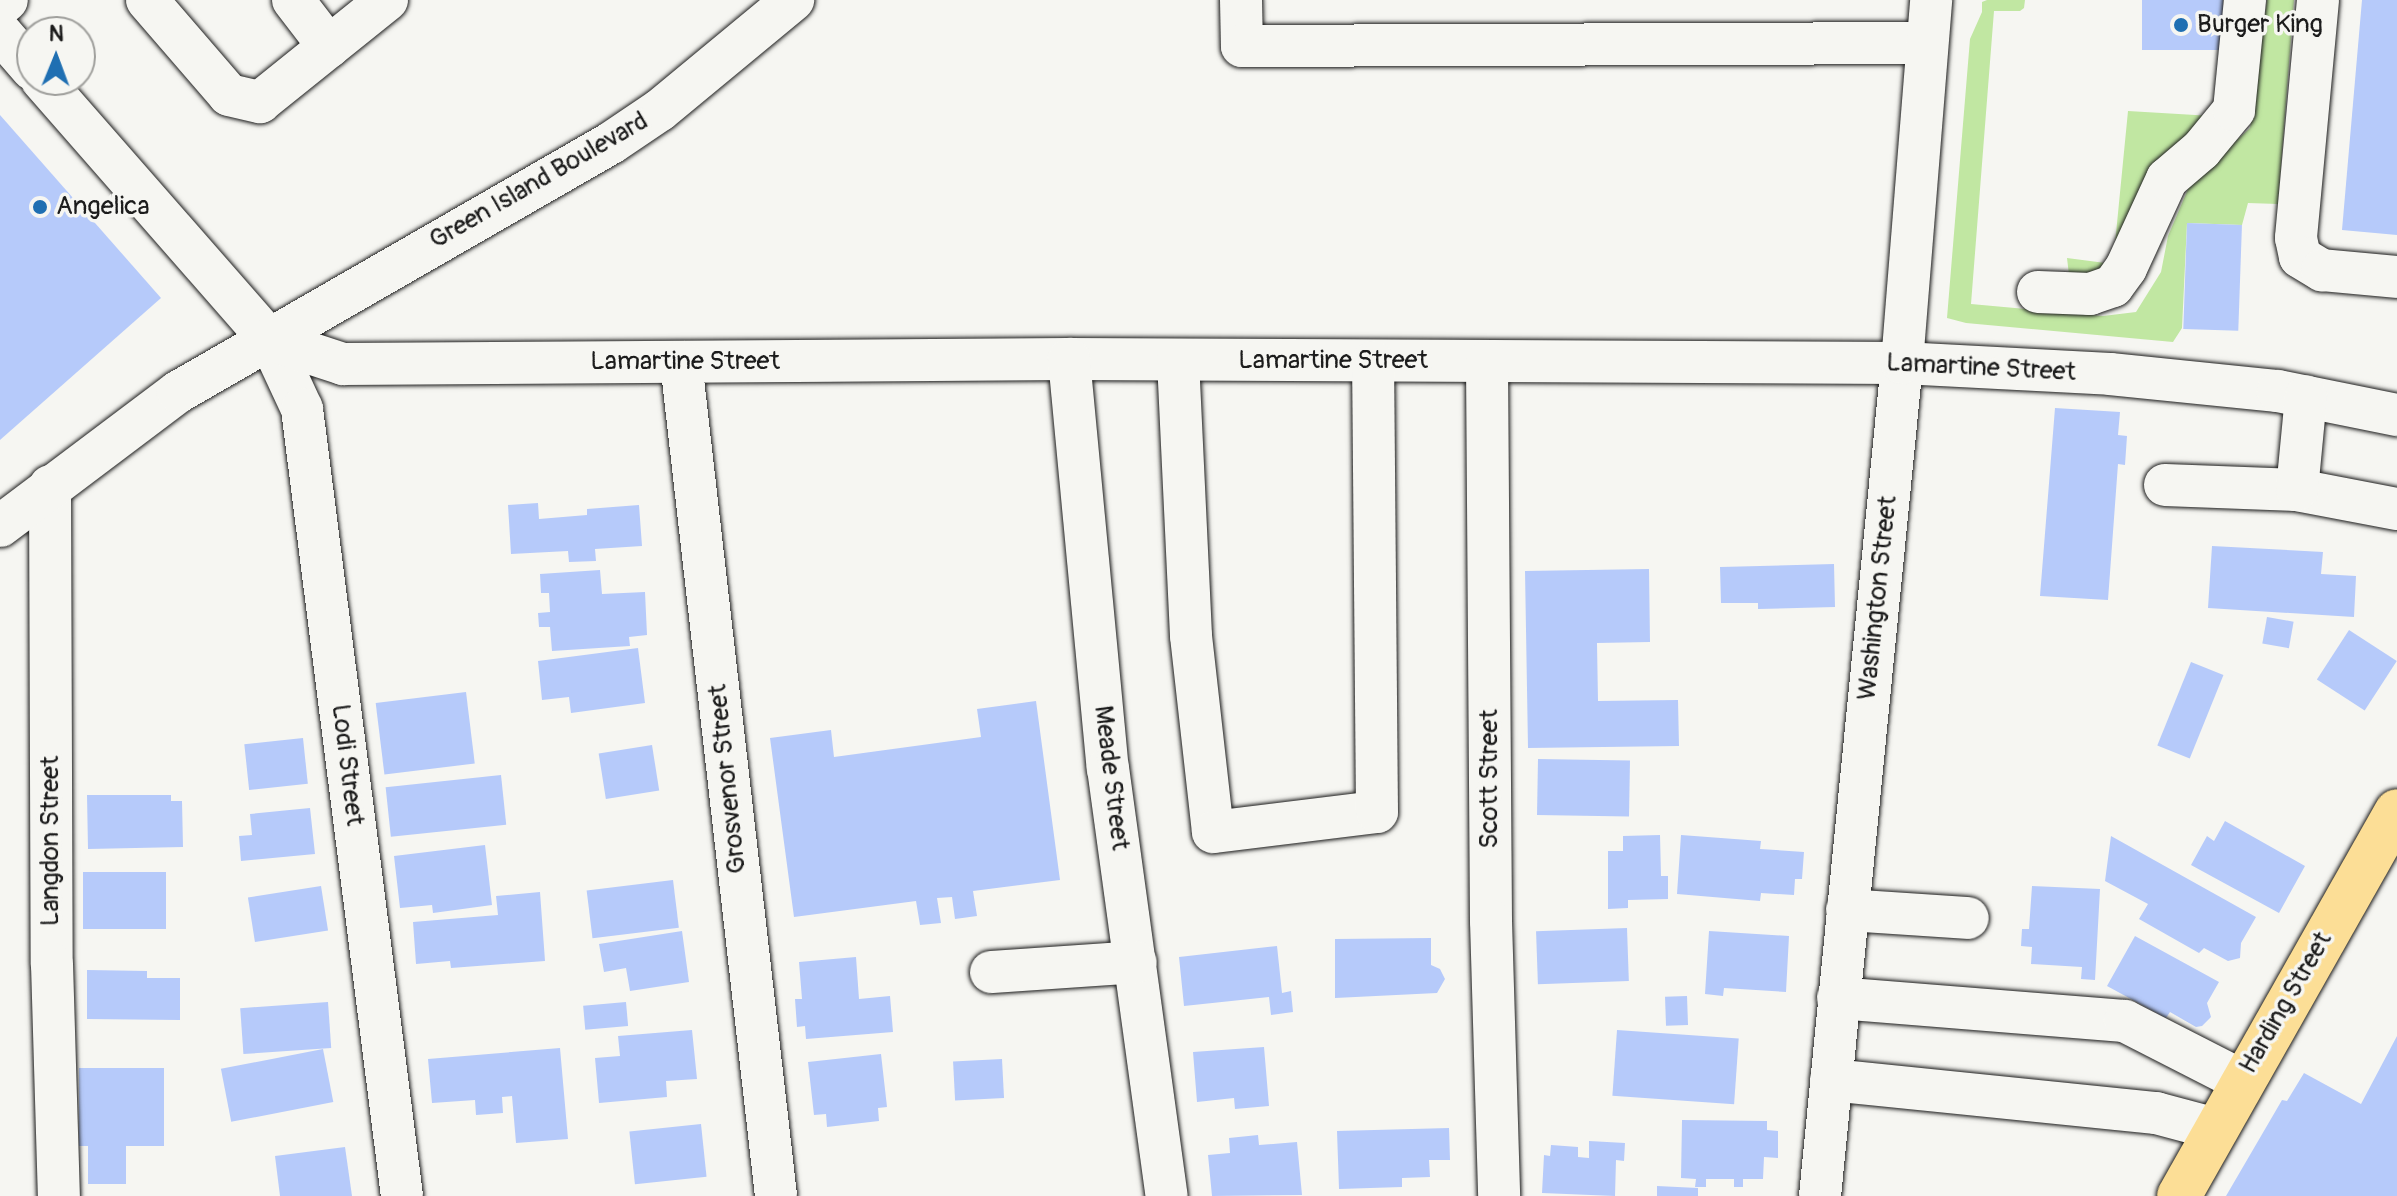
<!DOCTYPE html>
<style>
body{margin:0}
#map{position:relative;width:2397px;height:1196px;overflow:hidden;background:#f6f6f2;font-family:Pangolin,sans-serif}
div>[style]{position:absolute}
.green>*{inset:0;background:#c1e7a2}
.building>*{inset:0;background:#b6cafa;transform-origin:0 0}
.roads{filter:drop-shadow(0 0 2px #1c1c1c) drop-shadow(0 0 2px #1c1c1c)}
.minor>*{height:42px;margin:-21px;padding:0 21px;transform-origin:21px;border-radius:21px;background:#f6f6f2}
.major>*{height:44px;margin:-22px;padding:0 22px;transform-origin:22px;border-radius:22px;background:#fcde96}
.dots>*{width:22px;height:22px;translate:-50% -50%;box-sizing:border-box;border:4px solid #f6f6f2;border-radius:50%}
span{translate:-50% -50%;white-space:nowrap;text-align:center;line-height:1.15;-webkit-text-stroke:7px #f6f6f2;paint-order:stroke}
.poi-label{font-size:26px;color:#1c1c1c}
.left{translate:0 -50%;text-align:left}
.street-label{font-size:26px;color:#1c1c1c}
.north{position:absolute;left:16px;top:16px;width:80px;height:80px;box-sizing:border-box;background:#f6f6f2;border:2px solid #9f9f9c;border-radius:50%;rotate:1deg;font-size:22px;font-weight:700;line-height:32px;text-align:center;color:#1c1c1c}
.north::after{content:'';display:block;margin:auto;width:28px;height:36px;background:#1f6fb2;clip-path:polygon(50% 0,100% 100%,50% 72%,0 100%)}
</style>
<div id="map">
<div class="green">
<i style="clip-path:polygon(1987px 0,2025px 0,2024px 8px,2020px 11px,1994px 11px,1971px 304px,2103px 316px,2136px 312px,2161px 272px,2168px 236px,2191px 182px,2250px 128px,2267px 0,2294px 0,2278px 204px,2248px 203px,2242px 225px,2187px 223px,2182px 328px,2173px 342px,1966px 323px,1947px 318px,1970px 39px,1982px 12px,1982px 2px)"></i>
<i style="clip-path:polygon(2128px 111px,2212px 116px,2113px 273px,2069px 275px,2067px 258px,2113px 264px)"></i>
</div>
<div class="building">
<i style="left:2142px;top:0;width:81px;height:50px"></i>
<i style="clip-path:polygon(2362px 0,2397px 0,2397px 235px,2342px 230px)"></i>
<i style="clip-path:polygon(0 115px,161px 298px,0 440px)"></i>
<i style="left:2187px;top:223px;width:55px;height:106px;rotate:2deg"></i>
<i style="clip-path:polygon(2055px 408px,2120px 412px,2118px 435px,2127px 436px,2125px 465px,2118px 464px,2108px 600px,2040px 596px)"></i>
<i style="clip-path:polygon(538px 503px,539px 519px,587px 515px,587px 509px,639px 505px,642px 546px,595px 549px,596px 561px,569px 562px,568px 551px,511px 554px,508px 505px)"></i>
<i style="clip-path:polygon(2212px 546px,2323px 552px,2321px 574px,2356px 576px,2354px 617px,2208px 608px)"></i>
<i style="clip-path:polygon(1834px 564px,1835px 607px,1758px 609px,1758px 603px,1721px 603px,1720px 567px)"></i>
<i style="clip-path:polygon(1649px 569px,1650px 642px,1597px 643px,1598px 701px,1678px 700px,1679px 746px,1528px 748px,1525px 571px)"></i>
<i style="clip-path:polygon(600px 570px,602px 594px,645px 592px,647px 635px,629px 637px,630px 646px,552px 651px,550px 627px,539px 627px,538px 613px,550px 612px,549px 593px,541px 593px,540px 574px)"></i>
<i style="left:2267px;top:617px;width:27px;height:27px;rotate:10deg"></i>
<i style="left:2349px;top:630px;width:57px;height:59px;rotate:33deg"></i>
<i style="clip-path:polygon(638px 648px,645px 703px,571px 713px,569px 697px,542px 700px,538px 661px)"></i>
<i style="left:2191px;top:662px;width:35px;height:90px;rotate:22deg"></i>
<i style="left:466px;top:692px;width:72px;height:91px;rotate:83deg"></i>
<i style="clip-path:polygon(1036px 701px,1060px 880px,973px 891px,977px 916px,955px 919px,952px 897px,937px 898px,941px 923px,920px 925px,916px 901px,794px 917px,770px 738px,831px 730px,834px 757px,981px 737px,977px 709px)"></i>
<i style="left:303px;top:738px;width:46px;height:59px;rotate:84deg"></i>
<i style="left:652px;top:745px;width:46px;height:54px;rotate:81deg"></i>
<i style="left:1538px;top:759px;width:92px;height:56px;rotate:1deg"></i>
<i style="left:501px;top:775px;width:50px;height:116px;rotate:84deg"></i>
<i style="clip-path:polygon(87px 795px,171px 795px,171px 801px,182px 801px,183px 847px,88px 849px)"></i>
<i style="clip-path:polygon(310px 808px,315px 854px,241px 861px,239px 836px,252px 835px,250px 814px)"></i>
<i style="clip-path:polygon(2225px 821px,2305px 866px,2279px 913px,2191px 865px,2207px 836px,2214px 841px)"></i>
<i style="clip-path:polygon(1660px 835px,1661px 876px,1668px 876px,1668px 899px,1628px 900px,1628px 908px,1608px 909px,1608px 851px,1623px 851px,1623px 836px)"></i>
<i style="clip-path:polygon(1681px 835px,1761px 841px,1760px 849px,1804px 852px,1802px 879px,1795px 879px,1794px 895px,1761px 893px,1760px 901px,1677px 894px)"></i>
<i style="clip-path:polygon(2111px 836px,2256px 917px,2241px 943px,2240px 958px,2228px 961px,2204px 948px,2199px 953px,2139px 919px,2148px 904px,2105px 881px)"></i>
<i style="clip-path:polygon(485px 845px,492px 905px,433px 913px,432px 905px,400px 908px,394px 856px)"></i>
<i style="left:83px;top:872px;width:83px;height:57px"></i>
<i style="left:673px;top:880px;width:48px;height:87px;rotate:83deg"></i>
<i style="left:321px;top:886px;width:45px;height:74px;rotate:81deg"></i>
<i style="clip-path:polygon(2032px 886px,2100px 889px,2095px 980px,2081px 979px,2082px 967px,2031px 964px,2032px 947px,2021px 946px,2022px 929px,2029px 929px)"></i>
<i style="clip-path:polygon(540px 892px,545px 961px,451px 968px,450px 961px,416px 964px,413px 922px,498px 915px,496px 896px)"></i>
<i style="left:1627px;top:928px;width:53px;height:91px;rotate:88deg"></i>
<i style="clip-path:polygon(682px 931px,689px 982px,630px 991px,626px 968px,604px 972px,599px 944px)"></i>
<i style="clip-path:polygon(1709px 931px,1789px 936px,1786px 992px,1724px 988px,1723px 996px,1705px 994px)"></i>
<i style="clip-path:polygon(2135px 936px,2219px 982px,2207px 1003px,2211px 1017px,2202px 1026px,2196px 1027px,2170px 1012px,2166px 1018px,2107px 986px)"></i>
<i style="clip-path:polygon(1431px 938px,1431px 965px,1440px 969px,1445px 979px,1437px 993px,1335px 998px,1335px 939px)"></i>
<i style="clip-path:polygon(1277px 946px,1282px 993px,1291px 991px,1293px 1012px,1271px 1015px,1269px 997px,1184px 1006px,1179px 957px)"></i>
<i style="clip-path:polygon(856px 957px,859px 999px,890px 996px,893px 1032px,806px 1039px,805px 1026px,797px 1027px,795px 999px,802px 999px,799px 962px)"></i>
<i style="clip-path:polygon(87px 970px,147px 971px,147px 978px,180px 978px,180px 1020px,87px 1019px)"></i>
<i style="left:1687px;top:996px;width:29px;height:22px;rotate:88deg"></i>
<i style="left:328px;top:1002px;width:46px;height:88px;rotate:86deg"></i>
<i style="left:626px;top:1002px;width:24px;height:43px;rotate:85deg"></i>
<i style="clip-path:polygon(692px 1030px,697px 1079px,666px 1081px,667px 1097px,599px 1103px,595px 1058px,620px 1056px,618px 1036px)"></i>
<i style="left:1617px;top:1030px;width:122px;height:66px;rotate:4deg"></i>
<i style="clip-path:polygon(2397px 1036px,2397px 1196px,2226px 1196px,2282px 1100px,2287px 1101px,2304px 1073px,2361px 1104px)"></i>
<i style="clip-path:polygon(1264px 1047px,1269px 1106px,1235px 1109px,1234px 1098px,1197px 1102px,1193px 1052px)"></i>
<i style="clip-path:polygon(560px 1048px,568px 1139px,516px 1143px,512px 1096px,502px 1097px,503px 1113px,476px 1115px,475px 1100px,432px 1103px,428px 1059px)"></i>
<i style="left:323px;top:1049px;width:54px;height:104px;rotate:79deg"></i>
<i style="clip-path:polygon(881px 1054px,887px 1107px,878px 1108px,879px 1121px,827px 1127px,826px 1114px,814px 1115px,808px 1062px)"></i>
<i style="left:1002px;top:1059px;width:39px;height:49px;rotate:87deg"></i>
<i style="clip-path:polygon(79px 1068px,164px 1068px,164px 1146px,126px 1146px,126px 1184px,88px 1184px,88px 1146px,79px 1146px)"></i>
<i style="clip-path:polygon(1682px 1120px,1767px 1121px,1767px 1130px,1778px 1131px,1778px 1158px,1764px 1157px,1763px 1179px,1743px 1179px,1743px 1187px,1734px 1187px,1734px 1179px,1706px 1179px,1706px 1187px,1695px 1187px,1696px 1179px,1681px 1178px)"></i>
<i style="left:701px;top:1124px;width:53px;height:72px;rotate:84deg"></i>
<i style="clip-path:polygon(1449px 1128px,1450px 1160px,1429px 1160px,1430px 1177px,1402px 1178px,1402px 1187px,1339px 1189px,1337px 1131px)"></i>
<i style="clip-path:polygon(1258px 1135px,1259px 1145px,1297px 1142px,1302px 1195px,1212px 1196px,1208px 1155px,1230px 1153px,1229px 1138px)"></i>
<i style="clip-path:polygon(1589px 1141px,1625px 1143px,1624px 1161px,1616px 1160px,1615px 1196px,1542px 1193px,1544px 1155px,1550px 1156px,1551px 1145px,1578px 1147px,1578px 1157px,1589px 1158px)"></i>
<i style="clip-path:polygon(345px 1147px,352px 1196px,280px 1196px,275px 1156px)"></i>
<i style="clip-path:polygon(1657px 1186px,1698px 1188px,1698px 1196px,1657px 1196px)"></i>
</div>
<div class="roads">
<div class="minor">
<i style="left:147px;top:0;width:125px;rotate:49.2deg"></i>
<i style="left:229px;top:95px;width:32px;rotate:13deg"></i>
<i style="left:260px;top:102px;width:163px;rotate:-38.8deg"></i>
<i style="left:293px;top:0;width:59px;rotate:52.5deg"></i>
<i style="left:1241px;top:0;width:46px;rotate:88.8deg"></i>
<i style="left:1242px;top:46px;width:685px;rotate:-0.25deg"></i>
<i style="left:2318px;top:0;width:239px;rotate:95.3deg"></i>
<i style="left:2296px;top:238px;width:19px;rotate:78deg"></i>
<i style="left:2300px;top:257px;width:26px;rotate:31deg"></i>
<i style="left:2322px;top:270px;width:75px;rotate:5.3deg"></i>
<i style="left:0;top:6px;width:9px;rotate:-41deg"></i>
<i style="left:0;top:32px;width:49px;rotate:49.1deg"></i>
<i style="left:42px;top:80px;width:346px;rotate:48.8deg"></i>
<i style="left:270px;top:340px;width:76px;rotate:65.1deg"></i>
<i style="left:302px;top:409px;width:793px;rotate:82.76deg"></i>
<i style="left:2038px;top:292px;width:52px;rotate:2.2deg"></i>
<i style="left:2090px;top:294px;width:24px;rotate:-19deg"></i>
<i style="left:2113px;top:286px;width:22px;rotate:-54deg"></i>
<i style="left:2126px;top:268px;width:98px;rotate:-65.3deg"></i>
<i style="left:2167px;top:179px;width:45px;rotate:-40.5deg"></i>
<i style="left:2201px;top:150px;width:52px;rotate:-50.5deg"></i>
<i style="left:2234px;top:110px;width:111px;rotate:-84.3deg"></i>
<i style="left:270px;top:340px;width:77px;rotate:18.2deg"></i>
<i style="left:343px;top:364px;width:726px;rotate:-0.39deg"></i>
<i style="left:1069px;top:359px;width:833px;rotate:0.28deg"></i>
<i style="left:1902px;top:363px;width:208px;rotate:3deg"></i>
<i style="left:2110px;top:374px;width:169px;rotate:5.8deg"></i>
<i style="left:2278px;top:391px;width:121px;rotate:11.4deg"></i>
<i style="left:1069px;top:359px;width:411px;rotate:84.6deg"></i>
<i style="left:1108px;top:768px;width:432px;rotate:82.2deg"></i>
<i style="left:1178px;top:360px;width:276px;rotate:87.3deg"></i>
<i style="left:1191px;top:636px;width:197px;rotate:83.6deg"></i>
<i style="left:1213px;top:832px;width:165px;rotate:-7deg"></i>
<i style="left:1377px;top:812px;width:450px;rotate:-90.5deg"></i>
<i style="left:681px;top:362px;width:839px;rotate:83.5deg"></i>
<i style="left:1487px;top:362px;width:559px;rotate:89.59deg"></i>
<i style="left:1491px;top:921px;width:275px;rotate:88.3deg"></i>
<i style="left:2165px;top:485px;width:132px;rotate:2.2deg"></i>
<i style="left:2297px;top:490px;width:102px;rotate:10.8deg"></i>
<i style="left:50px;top:486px;width:478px;rotate:89.8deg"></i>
<i style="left:52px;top:964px;width:232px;rotate:88.3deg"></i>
<i style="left:2297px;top:490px;width:94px;rotate:-84.5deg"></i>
<i style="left:0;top:526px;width:223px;rotate:-37deg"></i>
<i style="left:178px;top:392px;width:499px;rotate:-29.9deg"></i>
<i style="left:611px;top:143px;width:59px;rotate:-34deg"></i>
<i style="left:660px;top:110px;width:173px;rotate:-39.6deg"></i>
<i style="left:1847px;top:910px;width:121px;rotate:3.8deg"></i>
<i style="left:991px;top:972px;width:145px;rotate:-3.9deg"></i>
<i style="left:1838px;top:998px;width:288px;rotate:4.6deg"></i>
<i style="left:2125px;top:1021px;width:131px;rotate:27.1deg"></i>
<i style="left:1831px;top:1080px;width:327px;rotate:5.8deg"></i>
<i style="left:2156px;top:1113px;width:62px;rotate:14.9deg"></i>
<i style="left:1820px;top:1196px;width:837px;rotate:-84.38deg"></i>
<i style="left:1902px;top:363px;width:364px;rotate:-85.4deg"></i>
</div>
<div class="major">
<i style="left:2179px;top:1196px;width:442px;rotate:-60.5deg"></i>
</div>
</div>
<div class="dots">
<i style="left:2181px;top:25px;background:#1f6fb2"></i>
<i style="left:40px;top:207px;background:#1f6fb2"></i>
</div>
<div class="poi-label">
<span class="left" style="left:2197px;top:25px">Burger King</span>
<span class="left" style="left:56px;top:207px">Angelica</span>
</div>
<div class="street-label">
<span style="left:539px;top:181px;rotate:-30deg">Green Island Boulevard</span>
<span style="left:1333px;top:361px">Lamartine Street</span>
<span style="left:685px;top:362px">Lamartine Street</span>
<span style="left:1981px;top:368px;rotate:3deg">Lamartine Street</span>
<span style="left:1878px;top:598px;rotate:-84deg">Washington Street</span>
<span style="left:347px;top:765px;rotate:83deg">Lodi Street</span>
<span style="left:1111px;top:778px;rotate:83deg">Meade Street</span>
<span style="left:728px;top:779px;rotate:-96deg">Grosvenor Street</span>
<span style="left:1490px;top:779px;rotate:-90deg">Scott Street</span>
<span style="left:51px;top:841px;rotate:-90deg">Langdon Street</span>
<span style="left:2286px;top:1003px;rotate:-60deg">Harding Street</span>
</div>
<div class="north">N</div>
</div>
